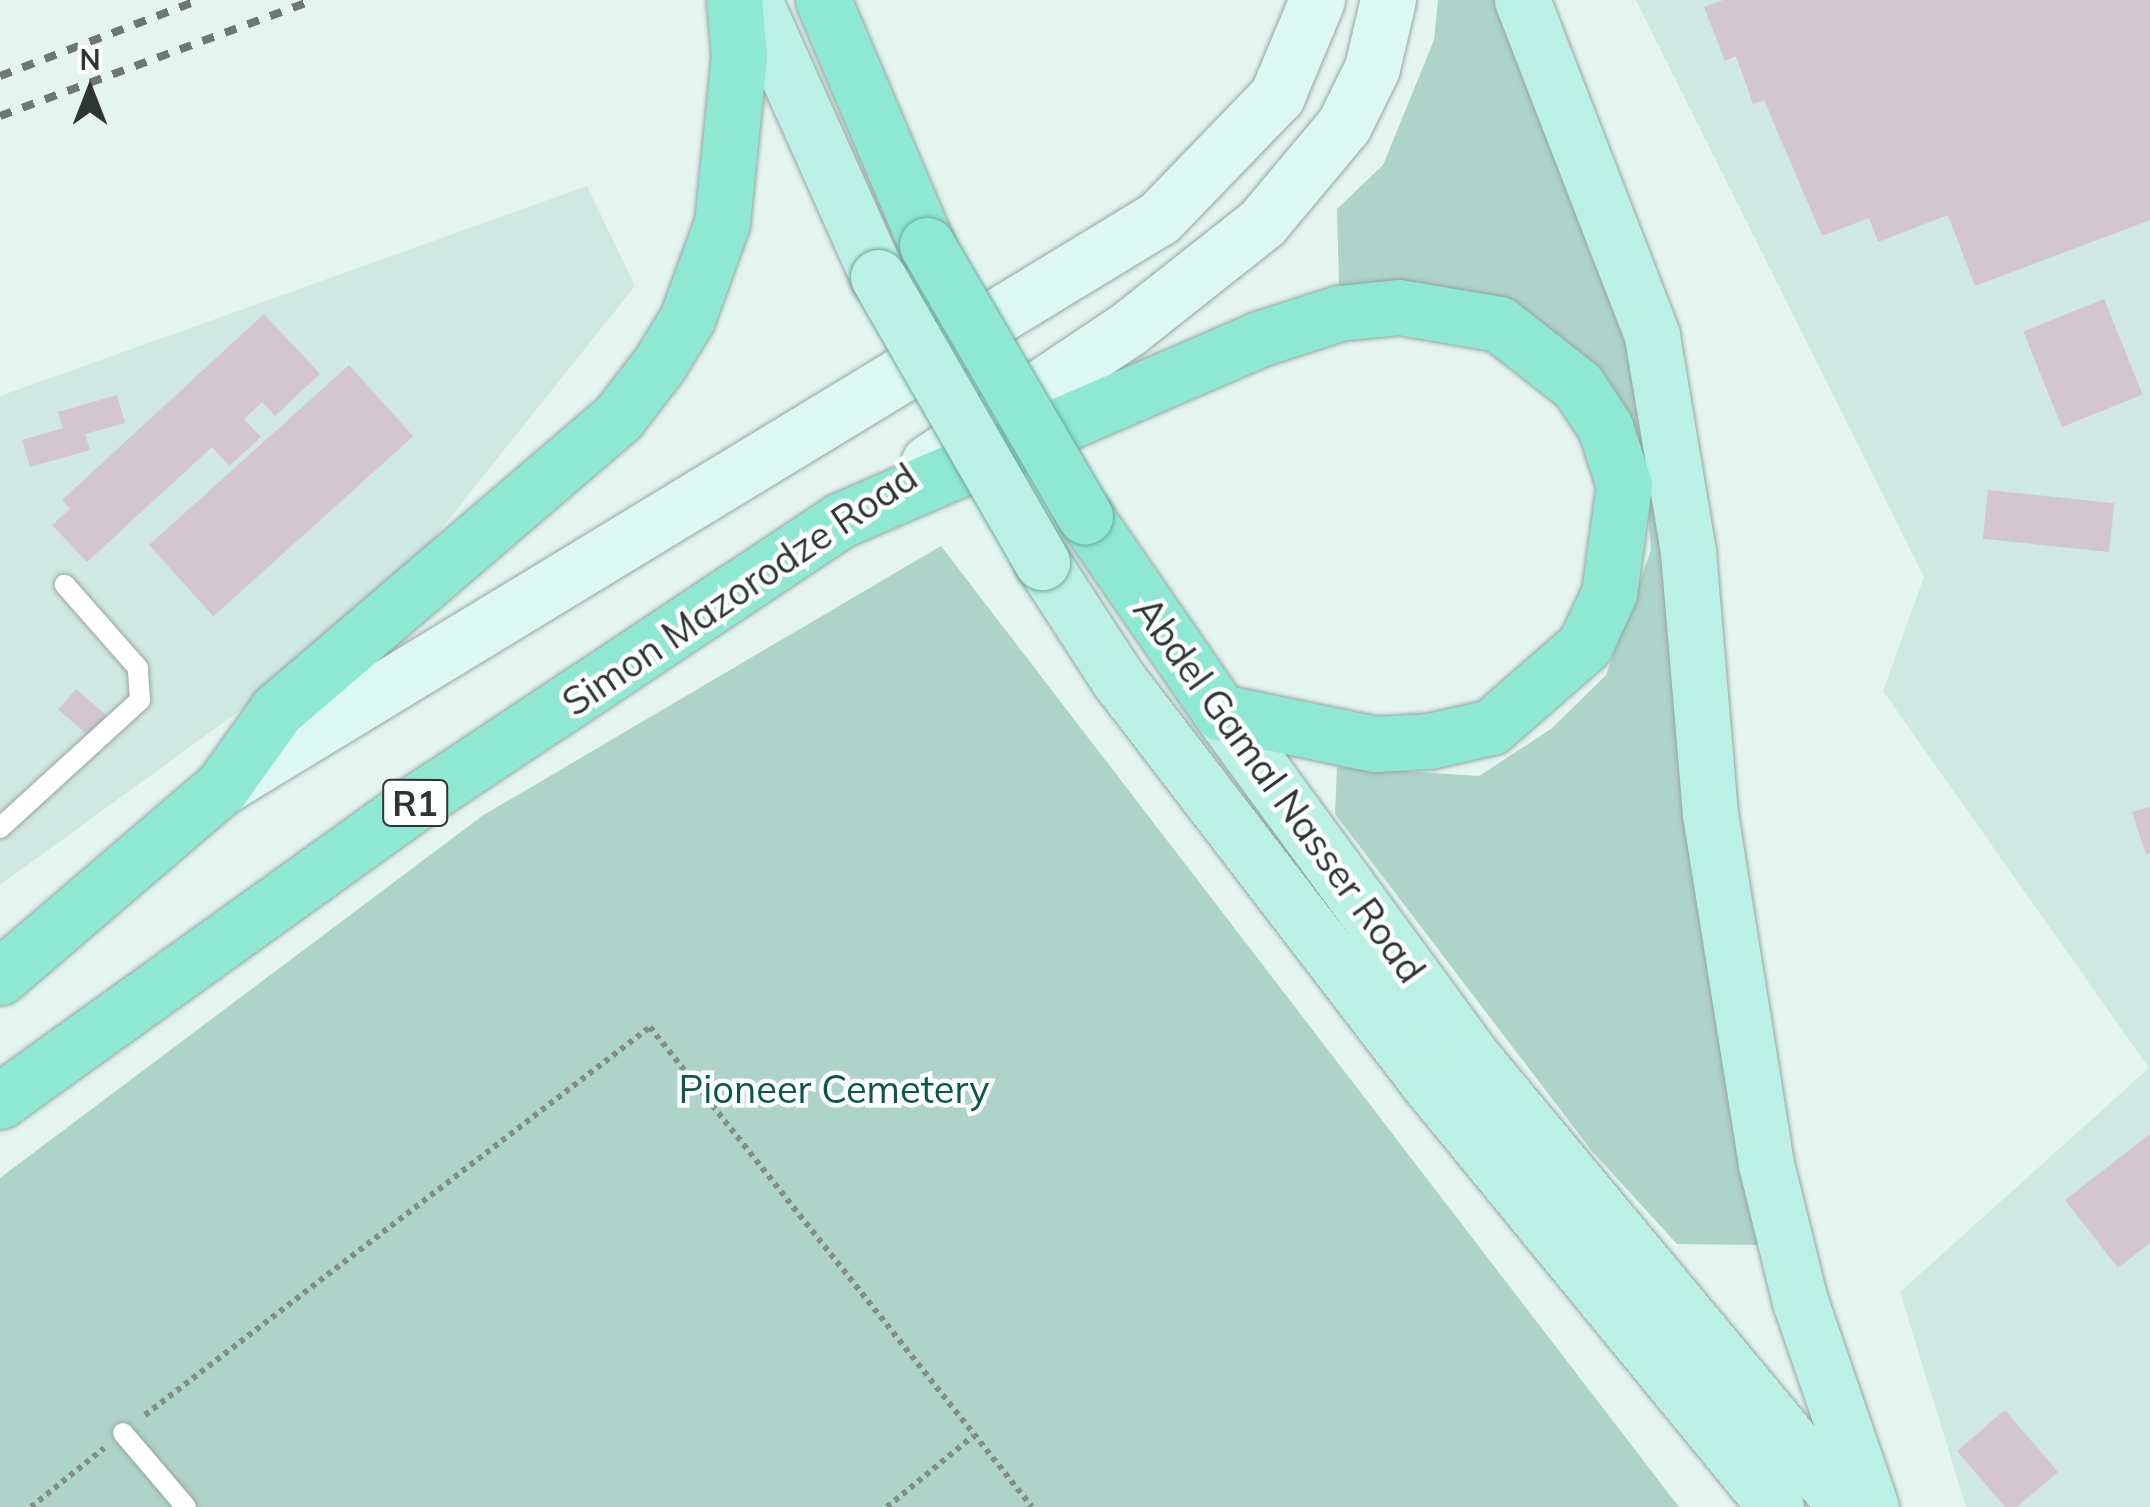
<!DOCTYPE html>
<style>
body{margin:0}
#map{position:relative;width:2150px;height:1507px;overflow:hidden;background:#e4f5f0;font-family:Mulish,sans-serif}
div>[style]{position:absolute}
.built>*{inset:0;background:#cfe8e1}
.green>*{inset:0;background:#aed3c9}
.building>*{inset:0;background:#d3c6cf;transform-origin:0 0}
.path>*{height:6px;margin-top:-3px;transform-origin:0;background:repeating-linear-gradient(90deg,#828e8a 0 5px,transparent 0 10px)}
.roads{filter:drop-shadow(0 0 2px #96a5a1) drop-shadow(0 0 2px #96a5a1)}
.lane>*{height:20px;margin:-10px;padding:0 10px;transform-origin:10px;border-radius:10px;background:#fff}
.secondary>*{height:55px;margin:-27.5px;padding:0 27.5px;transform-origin:27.5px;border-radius:27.5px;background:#ddf8f2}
.primary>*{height:55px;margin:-27.5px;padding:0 27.5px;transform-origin:27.5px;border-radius:27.5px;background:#bbf1e4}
.highway>*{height:55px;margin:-27.5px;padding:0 27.5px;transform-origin:27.5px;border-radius:27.5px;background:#8ee8d2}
.rail>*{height:8px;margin-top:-4px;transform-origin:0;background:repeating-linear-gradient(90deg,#6d7774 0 12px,transparent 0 24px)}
.bridges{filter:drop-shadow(0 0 2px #6ca99a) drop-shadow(0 0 2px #6ca99a)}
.primary-bridge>*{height:55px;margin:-27.5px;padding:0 27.5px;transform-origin:27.5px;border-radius:27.5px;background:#bbf1e4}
.highway-bridge>*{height:55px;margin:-27.5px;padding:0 27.5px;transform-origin:27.5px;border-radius:27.5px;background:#8ee8d2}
span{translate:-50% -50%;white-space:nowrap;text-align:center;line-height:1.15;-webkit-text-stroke:9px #fcfffe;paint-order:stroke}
.shield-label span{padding:2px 8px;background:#fcfffe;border:2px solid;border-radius:8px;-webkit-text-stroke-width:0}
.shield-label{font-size:35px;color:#2e3533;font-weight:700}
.street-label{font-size:38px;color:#2e3533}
.park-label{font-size:38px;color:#0b5749}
.north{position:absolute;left:40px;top:40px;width:100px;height:100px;-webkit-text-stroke:8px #fcfffe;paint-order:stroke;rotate:0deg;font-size:28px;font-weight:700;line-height:40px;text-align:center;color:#2e3533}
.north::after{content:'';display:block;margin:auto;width:35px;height:45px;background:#2e3533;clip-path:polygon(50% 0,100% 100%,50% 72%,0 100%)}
</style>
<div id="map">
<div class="built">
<i style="clip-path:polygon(1636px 0,2150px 0,2150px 1507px,1966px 1507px,1900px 1292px,2149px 1068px,1883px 691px,1924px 577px)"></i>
<i style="clip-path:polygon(587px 186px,635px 286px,374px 613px,0 885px,0 396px)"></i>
</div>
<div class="green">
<i style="clip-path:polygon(1438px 0,1502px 0,1530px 54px,1589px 252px,1635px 350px,1664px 481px,1702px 920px,1759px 1245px,1677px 1244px,1591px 1150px,1335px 814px,1337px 767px,1479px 776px,1551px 729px,1606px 675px,1651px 550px,1645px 476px,1604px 390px,1339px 286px,1337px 209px,1383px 165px,1434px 40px)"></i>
<i style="clip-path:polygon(941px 546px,1679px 1507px,0 1507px,0 1178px,482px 816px)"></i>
</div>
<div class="building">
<i style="clip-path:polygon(1723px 0,2150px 0,2150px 220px,1975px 286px,1948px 215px,1878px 242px,1869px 218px,1822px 236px,1764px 100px,1753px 104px,1736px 56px,1725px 61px,1704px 7px)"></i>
<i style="left:2104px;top:299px;width:103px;height:87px;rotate:68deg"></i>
<i style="clip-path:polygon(264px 314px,320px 374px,275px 416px,262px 402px,244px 419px,261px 437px,229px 466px,212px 447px,87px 562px,52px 525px,70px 509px,62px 500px)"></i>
<i style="left:349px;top:365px;width:96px;height:269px;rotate:48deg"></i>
<i style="clip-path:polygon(117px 395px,125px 423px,85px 434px,90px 450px,30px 467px,22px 440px,63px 428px,58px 412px)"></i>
<i style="left:1988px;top:490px;width:127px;height:49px;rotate:6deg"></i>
<i style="left:76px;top:689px;width:41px;height:27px;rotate:41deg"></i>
<i style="clip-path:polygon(2150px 807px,2150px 853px,2146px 855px,2132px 812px)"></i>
<i style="clip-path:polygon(2150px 1134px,2150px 1243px,2118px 1268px,2065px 1200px)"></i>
<i style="clip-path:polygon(2005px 1410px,2058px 1472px,2017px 1507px,2005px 1507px,1957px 1451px)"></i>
</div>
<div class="path">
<i style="left:145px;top:1415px;width:637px;rotate:-37.54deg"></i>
<i style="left:650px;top:1027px;width:613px;rotate:51.49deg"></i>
<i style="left:31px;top:1507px;width:94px;rotate:-38.9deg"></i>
<i style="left:887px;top:1507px;width:112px;rotate:-39.5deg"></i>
</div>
<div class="roads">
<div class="lane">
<i style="left:0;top:828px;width:190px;rotate:-42.4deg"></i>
<i style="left:140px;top:700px;width:32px;rotate:-94deg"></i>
<i style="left:138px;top:668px;width:111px;rotate:-131.3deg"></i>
<i style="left:123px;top:1433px;width:97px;rotate:49.6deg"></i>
</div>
<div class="secondary">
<i style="left:929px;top:462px;width:241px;rotate:-33.8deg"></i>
<i style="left:1129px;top:328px;width:169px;rotate:-38.3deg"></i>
<i style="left:1262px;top:223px;width:128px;rotate:-50.1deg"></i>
<i style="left:1344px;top:125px;width:64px;rotate:-63.8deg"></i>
<i style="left:1372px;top:68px;width:70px;rotate:-76.8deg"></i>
<i style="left:222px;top:787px;width:1096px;rotate:-31.27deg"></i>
<i style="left:1159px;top:218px;width:170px;rotate:-46deg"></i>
<i style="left:1277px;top:96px;width:104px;rotate:-67.4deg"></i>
</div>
<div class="primary">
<i style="left:754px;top:0;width:303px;rotate:65.9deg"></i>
<i style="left:1522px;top:0;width:360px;rotate:68.8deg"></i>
<i style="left:1652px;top:336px;width:219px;rotate:80.5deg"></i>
<i style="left:1688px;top:552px;width:263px;rotate:85.2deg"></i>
<i style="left:1710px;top:814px;width:354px;rotate:80.9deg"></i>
<i style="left:1766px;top:1164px;width:141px;rotate:76.1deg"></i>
<i style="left:1800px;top:1301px;width:218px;rotate:71deg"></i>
<i style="left:1042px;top:562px;width:140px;rotate:57deg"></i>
<i style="left:1118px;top:679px;width:511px;rotate:52.48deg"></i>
<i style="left:1429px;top:1084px;width:547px;rotate:50.64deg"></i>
<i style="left:1220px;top:712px;width:430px;rotate:53.8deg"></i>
<i style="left:1474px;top:1059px;width:582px;rotate:50.3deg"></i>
</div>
<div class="highway">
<i style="left:823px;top:0;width:266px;rotate:67deg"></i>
<i style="left:0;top:977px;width:292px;rotate:-40.6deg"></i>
<i style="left:222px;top:787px;width:95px;rotate:-54.5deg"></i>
<i style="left:277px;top:710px;width:449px;rotate:-40.6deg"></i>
<i style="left:618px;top:418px;width:69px;rotate:-52.6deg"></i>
<i style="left:660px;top:363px;width:52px;rotate:-58.5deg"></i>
<i style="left:687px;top:319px;width:102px;rotate:-70deg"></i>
<i style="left:722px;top:223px;width:168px;rotate:-84.2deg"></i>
<i style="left:739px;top:56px;width:56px;rotate:-95.1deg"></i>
<i style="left:0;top:1101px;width:511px;rotate:-35.68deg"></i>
<i style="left:415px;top:803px;width:511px;rotate:-33.6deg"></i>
<i style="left:841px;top:520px;width:456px;rotate:-23.4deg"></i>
<i style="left:1259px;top:339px;width:84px;rotate:-18deg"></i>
<i style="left:1339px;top:313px;width:60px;rotate:-5.7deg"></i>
<i style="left:1399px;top:307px;width:101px;rotate:9.6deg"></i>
<i style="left:1499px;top:324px;width:100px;rotate:38.1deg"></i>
<i style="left:1578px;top:386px;width:49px;rotate:56.6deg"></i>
<i style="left:1605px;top:427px;width:61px;rotate:71.9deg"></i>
<i style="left:1624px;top:485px;width:109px;rotate:97.9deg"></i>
<i style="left:1609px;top:593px;width:57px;rotate:114.8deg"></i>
<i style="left:1585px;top:645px;width:125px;rotate:138.9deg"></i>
<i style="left:1491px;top:727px;width:64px;rotate:167.3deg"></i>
<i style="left:1429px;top:741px;width:54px;rotate:176.8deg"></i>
<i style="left:1375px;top:744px;width:158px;rotate:-168.3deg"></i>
<i style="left:1220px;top:712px;width:238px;rotate:-124.6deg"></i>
</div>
</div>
<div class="rail">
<i style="left:0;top:76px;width:213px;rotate:-20.9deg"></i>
<i style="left:0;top:116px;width:334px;rotate:-20.3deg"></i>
</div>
<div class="bridges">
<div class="primary-bridge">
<i style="left:878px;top:277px;width:329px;rotate:60.1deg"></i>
</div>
<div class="highway-bridge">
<i style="left:927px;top:245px;width:314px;rotate:59.8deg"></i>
</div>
</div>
<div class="shield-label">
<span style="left:415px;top:803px">R1</span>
</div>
<div class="street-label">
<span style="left:740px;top:590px;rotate:-34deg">Simon Mazorodze Road</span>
<span style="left:1279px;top:790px;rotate:54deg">Abdel Gamal Nasser Road</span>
</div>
<div class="park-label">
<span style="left:834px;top:1090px">Pioneer Cemetery</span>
</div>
<div class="north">N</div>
</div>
